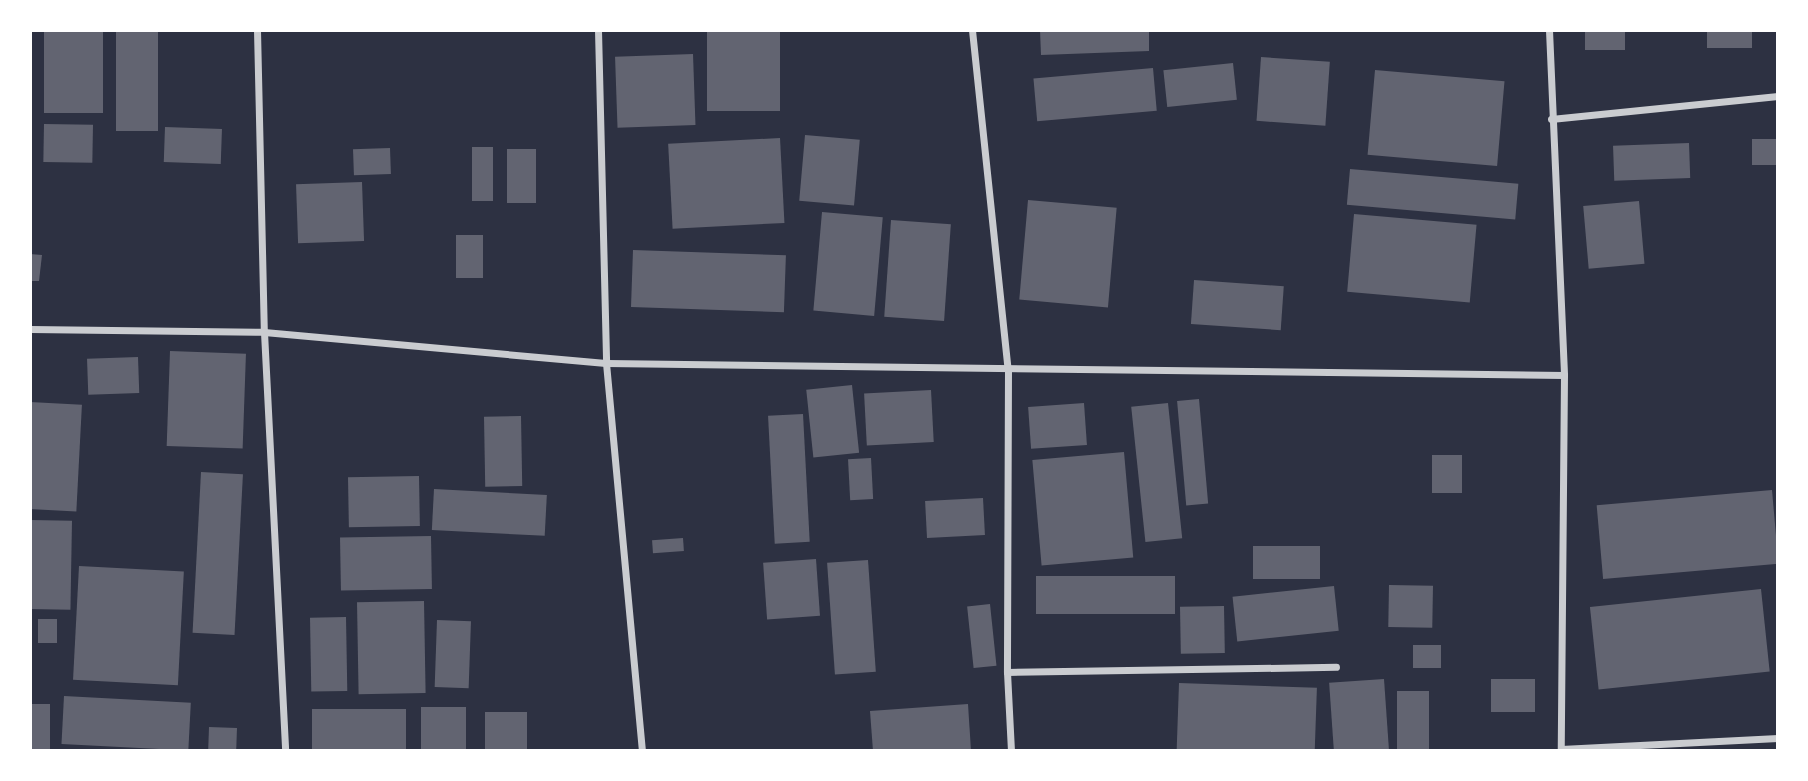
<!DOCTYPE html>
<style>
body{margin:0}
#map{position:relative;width:1808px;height:781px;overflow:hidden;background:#2d3142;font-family:"Asap Condensed",sans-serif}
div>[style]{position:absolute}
.building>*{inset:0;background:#626471;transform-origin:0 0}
.minor>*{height:7px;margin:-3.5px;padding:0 3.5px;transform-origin:3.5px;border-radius:3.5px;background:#caccd0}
span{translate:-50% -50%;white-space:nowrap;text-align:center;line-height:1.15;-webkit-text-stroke:7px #fff;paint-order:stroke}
.frame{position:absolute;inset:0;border:32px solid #fff;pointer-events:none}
</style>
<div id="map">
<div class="building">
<i style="left:44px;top:30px;width:59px;height:83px"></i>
<i style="left:116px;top:30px;width:42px;height:101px"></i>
<i style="left:707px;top:30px;width:73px;height:81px"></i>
<i style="clip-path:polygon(1040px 30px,1149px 30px,1149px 51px,1041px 55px)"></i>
<i style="left:1585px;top:30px;width:40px;height:20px"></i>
<i style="left:1707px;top:30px;width:45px;height:18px"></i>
<i style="left:693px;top:54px;width:71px;height:78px;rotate:88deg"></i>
<i style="left:1261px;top:57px;width:69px;height:64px;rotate:4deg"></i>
<i style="left:1233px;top:63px;width:37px;height:70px;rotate:84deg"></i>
<i style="left:1153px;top:68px;width:43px;height:120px;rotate:85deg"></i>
<i style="left:1375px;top:70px;width:130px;height:85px;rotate:5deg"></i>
<i style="left:44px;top:124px;width:49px;height:38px;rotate:1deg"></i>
<i style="left:165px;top:127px;width:57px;height:35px;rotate:2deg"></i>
<i style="left:805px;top:135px;width:55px;height:66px;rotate:5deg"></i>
<i style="left:780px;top:138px;width:85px;height:112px;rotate:87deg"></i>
<i style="left:1752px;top:139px;width:26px;height:26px"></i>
<i style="left:1689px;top:143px;width:35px;height:76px;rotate:88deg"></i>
<i style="left:472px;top:147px;width:21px;height:54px"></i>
<i style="left:390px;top:148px;width:26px;height:37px;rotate:88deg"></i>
<i style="left:507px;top:149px;width:29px;height:54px"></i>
<i style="left:1350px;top:169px;width:169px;height:36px;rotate:5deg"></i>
<i style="left:362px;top:182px;width:59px;height:66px;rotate:88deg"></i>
<i style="left:1028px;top:200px;width:89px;height:100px;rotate:5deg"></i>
<i style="left:1639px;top:201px;width:63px;height:56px;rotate:85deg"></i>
<i style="left:822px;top:212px;width:61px;height:99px;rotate:5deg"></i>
<i style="left:1354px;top:214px;width:123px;height:78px;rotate:5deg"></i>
<i style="left:891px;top:220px;width:60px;height:97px;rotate:4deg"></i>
<i style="left:483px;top:235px;width:43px;height:27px;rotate:90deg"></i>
<i style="left:633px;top:250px;width:153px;height:57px;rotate:2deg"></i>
<i style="clip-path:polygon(30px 254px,42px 255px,39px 281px,30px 281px)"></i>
<i style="left:1194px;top:280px;width:90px;height:44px;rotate:4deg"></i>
<i style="left:170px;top:351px;width:76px;height:95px;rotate:2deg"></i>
<i style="left:138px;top:357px;width:36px;height:51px;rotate:88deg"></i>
<i style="left:852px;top:385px;width:68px;height:46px;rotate:84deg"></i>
<i style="left:931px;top:390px;width:52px;height:67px;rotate:87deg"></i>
<i style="left:1199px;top:399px;width:105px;height:22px;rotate:85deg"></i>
<i style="left:30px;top:402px;width:52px;height:107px;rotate:3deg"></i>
<i style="left:1084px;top:403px;width:42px;height:56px;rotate:86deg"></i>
<i style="left:1168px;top:403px;width:136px;height:37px;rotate:84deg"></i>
<i style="left:803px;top:414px;width:128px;height:35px;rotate:87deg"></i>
<i style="left:521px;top:416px;width:70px;height:37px;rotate:89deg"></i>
<i style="left:1124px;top:452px;width:106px;height:92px;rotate:85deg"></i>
<i style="left:1432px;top:455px;width:30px;height:38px"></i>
<i style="left:871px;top:458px;width:41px;height:23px;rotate:87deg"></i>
<i style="left:201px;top:472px;width:42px;height:161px;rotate:3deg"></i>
<i style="left:419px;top:476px;width:50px;height:71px;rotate:89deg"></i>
<i style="left:434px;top:489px;width:113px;height:41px;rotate:3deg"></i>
<i style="left:1772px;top:490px;width:74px;height:176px;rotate:85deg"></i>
<i style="left:983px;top:498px;width:37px;height:58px;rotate:87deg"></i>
<i style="left:30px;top:520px;width:42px;height:89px;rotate:1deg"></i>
<i style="left:431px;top:536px;width:53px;height:91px;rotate:89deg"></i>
<i style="left:683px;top:538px;width:13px;height:31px;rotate:86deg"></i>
<i style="left:1320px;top:546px;width:33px;height:67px;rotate:90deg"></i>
<i style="left:816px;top:559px;width:57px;height:53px;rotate:86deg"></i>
<i style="left:868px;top:560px;width:112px;height:41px;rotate:86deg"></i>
<i style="left:79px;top:566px;width:105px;height:114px;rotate:3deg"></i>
<i style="left:1175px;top:576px;width:38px;height:139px;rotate:90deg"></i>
<i style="left:1389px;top:585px;width:44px;height:42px;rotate:1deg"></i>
<i style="left:1334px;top:586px;width:45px;height:102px;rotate:84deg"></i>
<i style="left:1761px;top:589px;width:83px;height:172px;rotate:84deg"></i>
<i style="left:424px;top:601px;width:92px;height:67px;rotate:89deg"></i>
<i style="left:990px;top:604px;width:62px;height:23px;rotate:84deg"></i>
<i style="left:1224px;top:606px;width:47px;height:44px;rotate:89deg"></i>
<i style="left:346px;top:617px;width:74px;height:36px;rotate:89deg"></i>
<i style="left:38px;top:619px;width:19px;height:24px"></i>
<i style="left:437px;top:620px;width:34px;height:67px;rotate:2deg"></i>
<i style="left:1441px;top:645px;width:23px;height:28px;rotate:90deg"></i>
<i style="left:1384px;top:679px;width:72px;height:55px;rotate:86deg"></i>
<i style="left:1535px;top:679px;width:33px;height:44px;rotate:90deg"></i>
<i style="left:1179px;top:683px;width:138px;height:68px;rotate:2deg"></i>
<i style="left:1397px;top:691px;width:32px;height:60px"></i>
<i style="left:64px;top:696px;width:127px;height:48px;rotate:3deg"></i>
<i style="left:30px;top:704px;width:20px;height:47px"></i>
<i style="clip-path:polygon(968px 704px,971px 751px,873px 751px,870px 711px)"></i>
<i style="left:421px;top:707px;width:45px;height:44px"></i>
<i style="left:406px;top:709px;width:42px;height:94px;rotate:90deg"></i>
<i style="left:527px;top:712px;width:39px;height:42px;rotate:90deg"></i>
<i style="left:209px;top:727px;width:28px;height:24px;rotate:2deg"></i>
</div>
<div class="minor">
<i style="left:257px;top:30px;width:302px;rotate:88.7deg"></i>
<i style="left:264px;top:332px;width:420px;rotate:87.1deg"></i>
<i style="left:598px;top:30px;width:333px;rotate:88.6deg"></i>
<i style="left:606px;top:363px;width:390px;rotate:84.7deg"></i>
<i style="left:972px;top:30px;width:342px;rotate:84deg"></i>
<i style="left:1008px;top:370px;width:302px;rotate:90.2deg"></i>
<i style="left:1007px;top:672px;width:79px;rotate:87.1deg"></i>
<i style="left:1549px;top:30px;width:345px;rotate:87.5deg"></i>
<i style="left:1564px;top:375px;width:376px;rotate:90.5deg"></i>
<i style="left:1551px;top:119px;width:228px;rotate:-5.8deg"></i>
<i style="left:30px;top:329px;width:234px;rotate:0.7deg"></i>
<i style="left:264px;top:332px;width:343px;rotate:5.2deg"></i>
<i style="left:606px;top:363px;width:958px;rotate:0.72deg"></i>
<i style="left:1007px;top:672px;width:329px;rotate:-0.9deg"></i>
<i style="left:1561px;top:749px;width:217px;rotate:-2.9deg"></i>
</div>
<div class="frame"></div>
</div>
